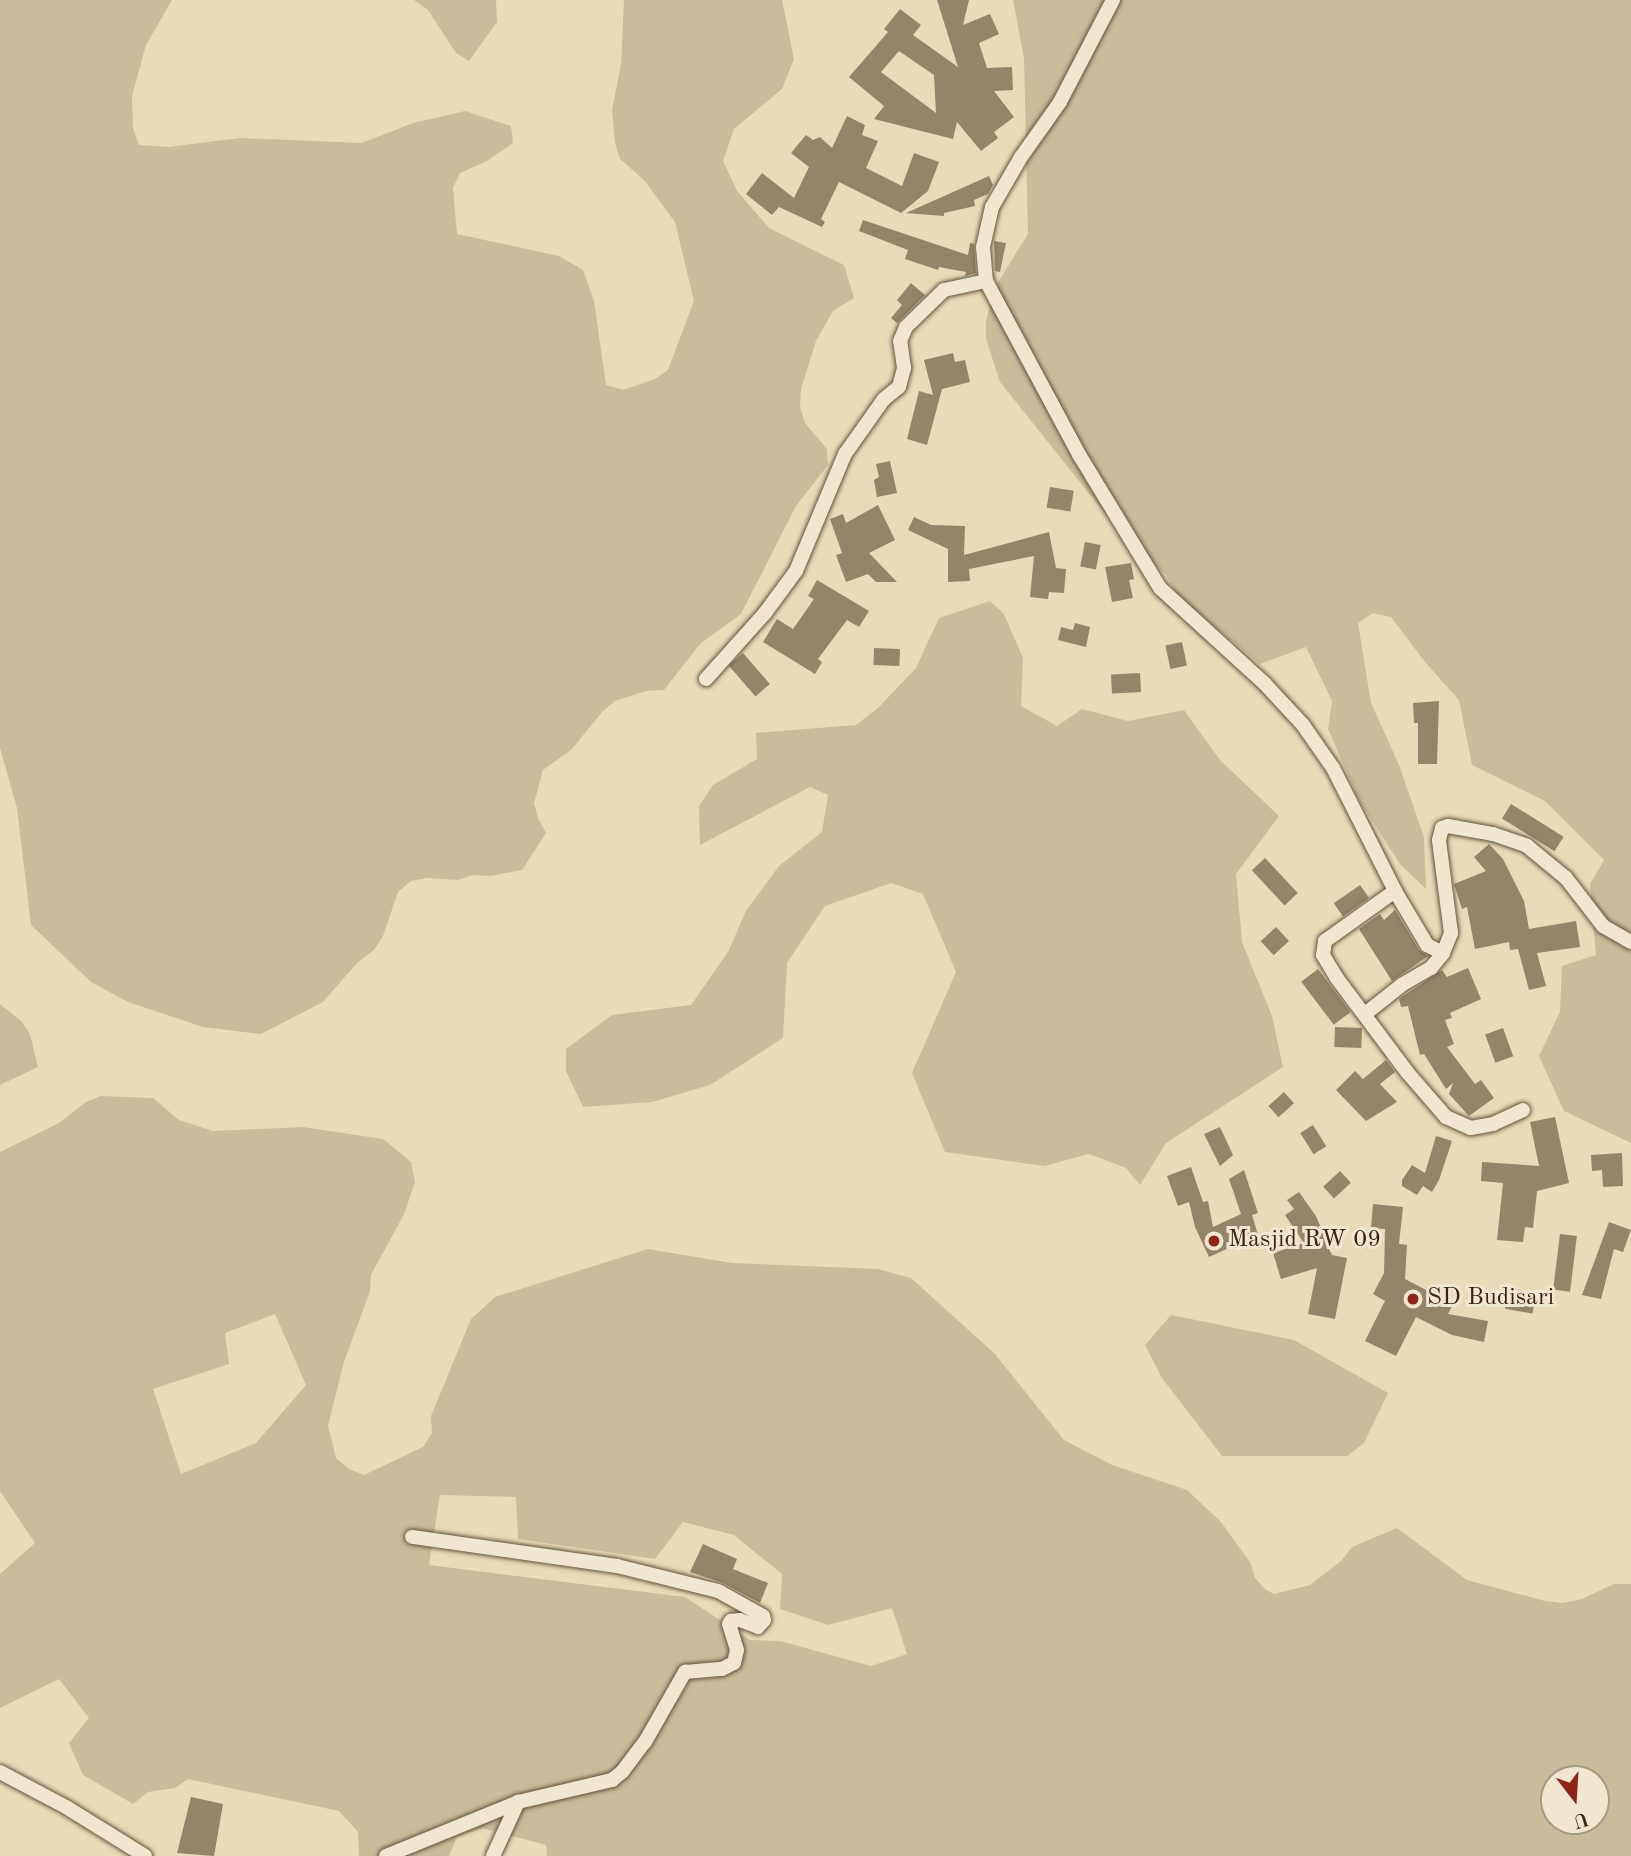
<!DOCTYPE html>
<style>
body{margin:0}
#map{position:relative;width:1631px;height:1856px;overflow:hidden;background:#eadab7;font-family:"Old Standard TT",serif}
div>[style]{position:absolute}
.green>*{inset:0;background:#ccbb9b}
.building>*{inset:0;background:#958467;transform-origin:0 0}
.roads{filter:drop-shadow(0 0 2px #64533a) drop-shadow(0 0 2px #64533a)}
.street>*{height:14px;margin:-7px;padding:0 7px;transform-origin:7px;border-radius:7px;background:#f1e7d0}
.dots>*{width:19px;height:19px;translate:-50% -50%;box-sizing:border-box;border:4px solid #f1e7d0;border-radius:50%}
span{translate:-50% -50%;white-space:nowrap;text-align:center;line-height:1.15;-webkit-text-stroke:6px #f1e7d0;paint-order:stroke}
.poi-label{font-size:24px;color:#382611}
.left{translate:0 -50%;text-align:left}
.north{position:absolute;left:1540px;top:1765px;width:70px;height:70px;box-sizing:border-box;background:#f1e7d0;border:2px solid #a79a84;border-radius:50%;rotate:163deg;font-size:19px;font-weight:700;line-height:28px;text-align:center;color:#382611}
.north::after{content:'';display:block;margin:auto;width:24px;height:32px;background:#8f2418;clip-path:polygon(50% 0,100% 100%,50% 72%,0 100%)}
</style>
<div id="map">
<div class="green">
<i style="clip-path:polygon(0 0,172px 0,146px 45px,132px 96px,133px 128px,139px 145px,168px 147px,240px 138px,362px 143px,413px 123px,465px 111px,511px 126px,513px 143px,487px 161px,460px 173px,453px 188px,457px 234px,559px 256px,583px 270px,594px 301px,606px 385px,623px 390px,655px 379px,668px 370px,694px 301px,675px 222px,644px 180px,620px 159px,615px 143px,612px 110px,621px 65px,624px 0,782px 0,794px 59px,782px 89px,734px 129px,723px 161px,737px 191px,769px 228px,844px 265px,854px 298px,833px 311px,816px 341px,801px 389px,800px 407px,805px 423px,827px 449px,828px 465px,796px 506px,741px 614px,701px 643px,664px 690px,646px 691px,615px 701px,603px 711px,571px 750px,543px 770px,534px 803px,538px 818px,546px 833px,522px 870px,490px 876px,473px 875px,458px 880px,427px 878px,411px 881px,398px 892px,383px 936px,374px 950px,357px 963px,323px 1002px,261px 1034px,203px 1027px,128px 1002px,91px 982px,31px 925px,17px 808px,0 748px)"></i>
<i style="clip-path:polygon(414px 0,496px 0,497px 22px,469px 61px,456px 53px,428px 10px)"></i>
<i style="clip-path:polygon(1013px 0,1631px 0,1631px 1143px,1564px 1111px,1539px 1056px,1560px 1012px,1562px 966px,1596px 955px,1590px 884px,1604px 860px,1545px 801px,1472px 765px,1459px 700px,1425px 662px,1391px 617px,1373px 613px,1358px 623px,1371px 703px,1399px 765px,1424px 837px,1426px 889px,1400px 864px,1359px 800px,1328px 729px,1332px 701px,1306px 647px,1260px 664px,1176px 594px,1166px 575px,1127px 541px,1000px 382px,986px 339px,986px 321px,995px 287px,1028px 234px,1024px 58px)"></i>
<i style="clip-path:polygon(990px 601px,1004px 614px,1023px 658px,1021px 706px,1057px 726px,1082px 709px,1128px 721px,1184px 710px,1220px 760px,1279px 816px,1236px 874px,1242px 942px,1272px 1016px,1283px 1067px,1166px 1143px,1140px 1185px,1126px 1168px,1089px 1154px,1044px 1166px,945px 1152px,912px 1073px,956px 972px,923px 894px,891px 883px,825px 906px,787px 963px,783px 1038px,710px 1085px,652px 1102px,583px 1107px,566px 1071px,566px 1049px,612px 1015px,691px 1005px,728px 952px,746px 911px,779px 866px,822px 832px,828px 795px,810px 787px,700px 845px,699px 806px,713px 785px,757px 759px,756px 733px,856px 725px,878px 708px,916px 668px,939px 618px)"></i>
<i style="clip-path:polygon(0 1004px,21px 1021px,30px 1034px,38px 1067px,0 1085px)"></i>
<i style="clip-path:polygon(evenodd,101px 1096px,153px 1098px,179px 1120px,213px 1131px,303px 1127px,383px 1139px,411px 1162px,415px 1182px,404px 1214px,371px 1275px,370px 1291px,344px 1362px,328px 1426px,336px 1458px,349px 1469px,364px 1475px,423px 1447px,432px 1433px,431px 1416px,471px 1319px,495px 1297px,648px 1249px,732px 1263px,878px 1269px,911px 1278px,995px 1354px,1064px 1440px,1112px 1465px,1187px 1490px,1221px 1522px,1250px 1562px,1255px 1578px,1266px 1590px,1274px 1594px,1310px 1585px,1341px 1561px,1352px 1547px,1397px 1528px,1467px 1580px,1545px 1601px,1563px 1603px,1582px 1599px,1614px 1584px,1631px 1584px,1631px 1856px,547px 1856px,546px 1845px,483px 1828px,457px 1837px,449px 1856px,359px 1856px,358px 1832px,339px 1811px,188px 1779px,175px 1788px,148px 1792px,133px 1804px,83px 1775px,69px 1743px,89px 1718px,59px 1679px,0 1708px,0 1574px,35px 1543px,0 1491px,0 1152px,59px 1123px,86px 1102px,101px 1096px,275px 1314px,306px 1385px,256px 1443px,181px 1474px,153px 1389px,229px 1364px,225px 1333px,275px 1314px,101px 1096px,440px 1495px,516px 1497px,518px 1539px,655px 1559px,683px 1522px,734px 1535px,782px 1574px,780px 1609px,828px 1625px,892px 1608px,907px 1654px,871px 1666px,780px 1641px,750px 1640px,685px 1597px,429px 1565px,440px 1495px,101px 1096px,1554px 1779px,1596px 1779px,1596px 1821px,1554px 1821px,1554px 1779px)"></i>
<i style="clip-path:polygon(1171px 1315px,1294px 1340px,1388px 1393px,1364px 1443px,1347px 1456px,1222px 1456px,1162px 1378px,1145px 1345px)"></i>
</div>
<div class="building">
<i style="clip-path:polygon(evenodd,937px 0,969px 0,963px 25px,990px 14px,999px 34px,979px 43px,987px 68px,1012px 67px,1013px 90px,994px 91px,1014px 117px,994px 132px,998px 138px,981px 151px,957px 122px,953px 139px,874px 119px,884px 106px,849px 77px,888px 32px,884px 29px,900px 9px,921px 25px,913px 35px,958px 67px,937px 0,899px 51px,934px 75px,936px 113px,881px 72px,899px 51px)"></i>
<i style="clip-path:polygon(847px 116px,865px 125px,862px 135px,878px 141px,866px 168px,902px 186px,914px 153px,939px 162px,928px 191px,901px 213px,839px 182px,821px 219px,825px 222px,822px 227px,779px 207px,772px 215px,746px 194px,762px 173px,794px 198px,809px 167px,791px 153px,806px 135px,813px 140px,820px 137px,832px 148px)"></i>
<i style="clip-path:polygon(989px 176px,993px 185px,988px 194px,974px 200px,975px 206px,944px 213px,944px 216px,906px 213px)"></i>
<i style="clip-path:polygon(863px 220px,968px 255px,970px 243px,974px 244px,976px 273px,965px 276px,966px 272px,939px 267px,938px 270px,905px 259px,908px 250px,859px 231px)"></i>
<i style="clip-path:polygon(994px 241px,1006px 243px,1000px 272px,995px 271px)"></i>
<i style="clip-path:polygon(911px 283px,925px 295px,897px 323px,891px 318px,902px 305px,897px 300px)"></i>
<i style="clip-path:polygon(953px 353px,955px 362px,965px 360px,970px 382px,942px 389px,927px 445px,907px 439px,919px 391px,933px 395px,924px 360px)"></i>
<i style="clip-path:polygon(890px 461px,897px 493px,877px 497px,874px 480px,879px 477px,876px 464px)"></i>
<i style="left:1050px;top:487px;width:24px;height:21px;rotate:9deg"></i>
<i style="clip-path:polygon(878px 505px,895px 540px,869px 553px,897px 582px,876px 582px,868px 574px,846px 582px,836px 555px,842px 553px,830px 519px,843px 514px,846px 523px)"></i>
<i style="clip-path:polygon(914px 517px,931px 525px,965px 526px,964px 555px,1049px 532px,1056px 568px,1066px 569px,1064px 593px,1049px 592px,1048px 599px,1030px 597px,1034px 556px,969px 569px,970px 581px,948px 582px,948px 549px,908px 530px)"></i>
<i style="left:1085px;top:542px;width:16px;height:25px;rotate:11deg"></i>
<i style="clip-path:polygon(1131px 563px,1134px 579px,1129px 580px,1133px 598px,1112px 602px,1105px 567px)"></i>
<i style="clip-path:polygon(817px 580px,869px 611px,859px 627px,847px 620px,818px 659px,822px 662px,815px 674px,763px 642px,777px 619px,793px 629px,814px 599px,808px 596px)"></i>
<i style="clip-path:polygon(1075px 623px,1090px 627px,1086px 647px,1058px 640px,1061px 627px,1073px 630px)"></i>
<i style="left:1182px;top:642px;width:24px;height:17px;rotate:78deg"></i>
<i style="left:874px;top:648px;width:26px;height:17px;rotate:2deg"></i>
<i style="left:743px;top:653px;width:41px;height:19px;rotate:49deg"></i>
<i style="left:1140px;top:673px;width:19px;height:29px;rotate:87deg"></i>
<i style="clip-path:polygon(1439px 701px,1437px 764px,1418px 764px,1418px 723px,1414px 723px,1413px 703px)"></i>
<i style="left:1511px;top:804px;width:62px;height:17px;rotate:32deg"></i>
<i style="clip-path:polygon(1489px 844px,1503px 859px,1524px 901px,1529px 929px,1576px 921px,1580px 947px,1537px 953px,1546px 986px,1529px 990px,1518px 949px,1510px 950px,1509px 942px,1475px 949px,1467px 907px,1462px 909px,1454px 884px,1486px 871px,1474px 857px)"></i>
<i style="left:1265px;top:858px;width:48px;height:18px;rotate:47deg"></i>
<i style="left:1360px;top:885px;width:16px;height:32px;rotate:55deg"></i>
<i style="clip-path:polygon(1395px 910px,1419px 950px,1428px 956px,1392px 981px,1359px 929px,1380px 914px,1384px 920px)"></i>
<i style="left:1276px;top:927px;width:19px;height:21px;rotate:47deg"></i>
<i style="clip-path:polygon(1468px 968px,1481px 999px,1450px 1013px,1452px 1018px,1445px 1020px,1454px 1044px,1447px 1047px,1475px 1084px,1481px 1080px,1494px 1098px,1469px 1116px,1449px 1094px,1453px 1083px,1446px 1089px,1424px 1054px,1420px 1055px,1408px 1006px,1401px 1007px,1399px 999px,1442px 970px,1447px 977px)"></i>
<i style="left:1318px;top:969px;width:54px;height:21px;rotate:53deg"></i>
<i style="left:1335px;top:1027px;width:27px;height:20px;rotate:2deg"></i>
<i style="left:1503px;top:1028px;width:30px;height:19px;rotate:70deg"></i>
<i style="clip-path:polygon(1386px 1060px,1395px 1072px,1380px 1084px,1397px 1102px,1366px 1121px,1336px 1090px,1355px 1071px,1363px 1079px)"></i>
<i style="left:1284px;top:1092px;width:15px;height:21px;rotate:48deg"></i>
<i style="clip-path:polygon(1555px 1117px,1569px 1183px,1537px 1191px,1533px 1228px,1525px 1227px,1523px 1242px,1497px 1240px,1503px 1183px,1481px 1181px,1482px 1162px,1539px 1166px,1530px 1122px)"></i>
<i style="left:1313px;top:1125px;width:25px;height:15px;rotate:58deg"></i>
<i style="clip-path:polygon(1220px 1127px,1233px 1155px,1220px 1166px,1204px 1134px)"></i>
<i style="clip-path:polygon(1436px 1136px,1452px 1141px,1439px 1180px,1432px 1192px,1423px 1186px,1417px 1195px,1402px 1186px,1402px 1180px,1412px 1165px,1425px 1173px)"></i>
<i style="clip-path:polygon(1622px 1153px,1623px 1186px,1603px 1187px,1602px 1170px,1592px 1171px,1591px 1155px)"></i>
<i style="clip-path:polygon(1191px 1167px,1203px 1202px,1208px 1201px,1213px 1227px,1241px 1214px,1229px 1179px,1244px 1170px,1258px 1213px,1252px 1215px,1258px 1235px,1228px 1244px,1229px 1248px,1209px 1257px,1195px 1227px,1189px 1202px,1178px 1206px,1167px 1176px)"></i>
<i style="left:1340px;top:1171px;width:16px;height:23px;rotate:47deg"></i>
<i style="clip-path:polygon(1299px 1192px,1316px 1216px,1332px 1255px,1347px 1258px,1335px 1319px,1308px 1314px,1317px 1268px,1281px 1279px,1273px 1253px,1304px 1243px,1285px 1215px,1294px 1209px,1287px 1200px)"></i>
<i style="clip-path:polygon(1373px 1204px,1403px 1207px,1399px 1244px,1407px 1245px,1405px 1279px,1453px 1304px,1448px 1314px,1488px 1321px,1484px 1342px,1452px 1335px,1416px 1317px,1396px 1356px,1365px 1341px,1385px 1301px,1373px 1294px,1384px 1273px,1385px 1229px,1371px 1228px)"></i>
<i style="clip-path:polygon(1609px 1222px,1631px 1230px,1623px 1252px,1614px 1249px,1601px 1299px,1582px 1295px)"></i>
<i style="left:1560px;top:1234px;width:17px;height:56px;rotate:7deg"></i>
<i style="left:1508px;top:1291px;width:28px;height:18px;rotate:10deg"></i>
<i style="clip-path:polygon(703px 1544px,737px 1559px,733px 1569px,768px 1583px,760px 1603px,723px 1583px,690px 1572px)"></i>
<i style="clip-path:polygon(191px 1797px,223px 1804px,214px 1856px,177px 1853px)"></i>
</div>
<div class="roads">
<div class="street">
<i style="left:1113px;top:0;width:115px;rotate:117.5deg"></i>
<i style="left:1060px;top:102px;width:67px;rotate:125.3deg"></i>
<i style="left:1021px;top:157px;width:58px;rotate:120.1deg"></i>
<i style="left:992px;top:207px;width:41px;rotate:102.7deg"></i>
<i style="left:983px;top:247px;width:34px;rotate:85deg"></i>
<i style="left:986px;top:281px;width:199px;rotate:61.8deg"></i>
<i style="left:1080px;top:456px;width:154px;rotate:58.8deg"></i>
<i style="left:1160px;top:588px;width:142px;rotate:42.4deg"></i>
<i style="left:1265px;top:684px;width:56px;rotate:47.2deg"></i>
<i style="left:1303px;top:725px;width:52px;rotate:55.1deg"></i>
<i style="left:1333px;top:768px;width:138px;rotate:63.2deg"></i>
<i style="left:1395px;top:891px;width:63px;rotate:59.3deg"></i>
<i style="left:1427px;top:945px;width:18px;rotate:27deg"></i>
<i style="left:1443px;top:953px;width:22px;rotate:-68deg"></i>
<i style="left:1451px;top:933px;width:94px;rotate:-97.4deg"></i>
<i style="left:1439px;top:840px;width:12px;rotate:-76deg"></i>
<i style="left:1442px;top:828px;width:6px;rotate:-18deg"></i>
<i style="left:1448px;top:826px;width:46px;rotate:10.1deg"></i>
<i style="left:1493px;top:834px;width:36px;rotate:19deg"></i>
<i style="left:1527px;top:846px;width:50px;rotate:39.4deg"></i>
<i style="left:1566px;top:878px;width:61px;rotate:52.4deg"></i>
<i style="left:1603px;top:926px;width:32px;rotate:30deg"></i>
<i style="left:706px;top:679px;width:89px;rotate:-48.2deg"></i>
<i style="left:765px;top:613px;width:52px;rotate:-53.6deg"></i>
<i style="left:796px;top:571px;width:127px;rotate:-67.3deg"></i>
<i style="left:845px;top:454px;width:67px;rotate:-54.7deg"></i>
<i style="left:884px;top:399px;width:19px;rotate:-39deg"></i>
<i style="left:899px;top:387px;width:20px;rotate:-75deg"></i>
<i style="left:904px;top:368px;width:27px;rotate:-98deg"></i>
<i style="left:900px;top:341px;width:15px;rotate:-67deg"></i>
<i style="left:906px;top:327px;width:53px;rotate:-44.2deg"></i>
<i style="left:944px;top:290px;width:43px;rotate:-12.1deg"></i>
<i style="left:1395px;top:891px;width:86px;rotate:144.5deg"></i>
<i style="left:1325px;top:941px;width:14px;rotate:98deg"></i>
<i style="left:1323px;top:955px;width:26px;rotate:59deg"></i>
<i style="left:1336px;top:977px;width:119px;rotate:53.2deg"></i>
<i style="left:1407px;top:1072px;width:60px;rotate:49.1deg"></i>
<i style="left:1446px;top:1117px;width:27px;rotate:24deg"></i>
<i style="left:1471px;top:1128px;width:22px;rotate:-10deg"></i>
<i style="left:1493px;top:1124px;width:33px;rotate:-25deg"></i>
<i style="left:1365px;top:1014px;width:48px;rotate:-38.3deg"></i>
<i style="left:1403px;top:984px;width:32px;rotate:-30deg"></i>
<i style="left:1431px;top:968px;width:19px;rotate:-51deg"></i>
<i style="left:0;top:1772px;width:75px;rotate:27.9deg"></i>
<i style="left:66px;top:1807px;width:93px;rotate:31.8deg"></i>
<i style="left:386px;top:1856px;width:143px;rotate:-22.2deg"></i>
<i style="left:518px;top:1802px;width:97px;rotate:-13.2deg"></i>
<i style="left:612px;top:1780px;width:13px;rotate:-39deg"></i>
<i style="left:622px;top:1772px;width:38px;rotate:-53deg"></i>
<i style="left:645px;top:1742px;width:81px;rotate:-60.3deg"></i>
<i style="left:685px;top:1672px;width:37px;rotate:-5deg"></i>
<i style="left:722px;top:1669px;width:13px;rotate:-27deg"></i>
<i style="left:734px;top:1663px;width:13px;rotate:-77deg"></i>
<i style="left:737px;top:1650px;width:27px;rotate:-107deg"></i>
<i style="left:729px;top:1624px;width:4px;rotate:-56deg"></i>
<i style="left:731px;top:1621px;width:9px;rotate:-6deg"></i>
<i style="left:740px;top:1620px;width:19px;rotate:21deg"></i>
<i style="left:758px;top:1627px;width:9px;rotate:-49deg"></i>
<i style="left:764px;top:1620px;width:4px;rotate:-104deg"></i>
<i style="left:763px;top:1616px;width:51px;rotate:-150.9deg"></i>
<i style="left:718px;top:1591px;width:104px;rotate:-166.1deg"></i>
<i style="left:617px;top:1566px;width:207px;rotate:-171.9deg"></i>
<i style="left:493px;top:1856px;width:60px;rotate:-65.2deg"></i>
</div>
</div>
<div class="dots">
<i style="left:1214px;top:1241px;background:#8f2418"></i>
<i style="left:1413px;top:1299px;background:#8f2418"></i>
</div>
<div class="poi-label">
<span class="left" style="left:1228px;top:1241px">Masjid RW 09</span>
<span class="left" style="left:1427px;top:1299px">SD Budisari</span>
</div>
<div class="north">U</div>
</div>
